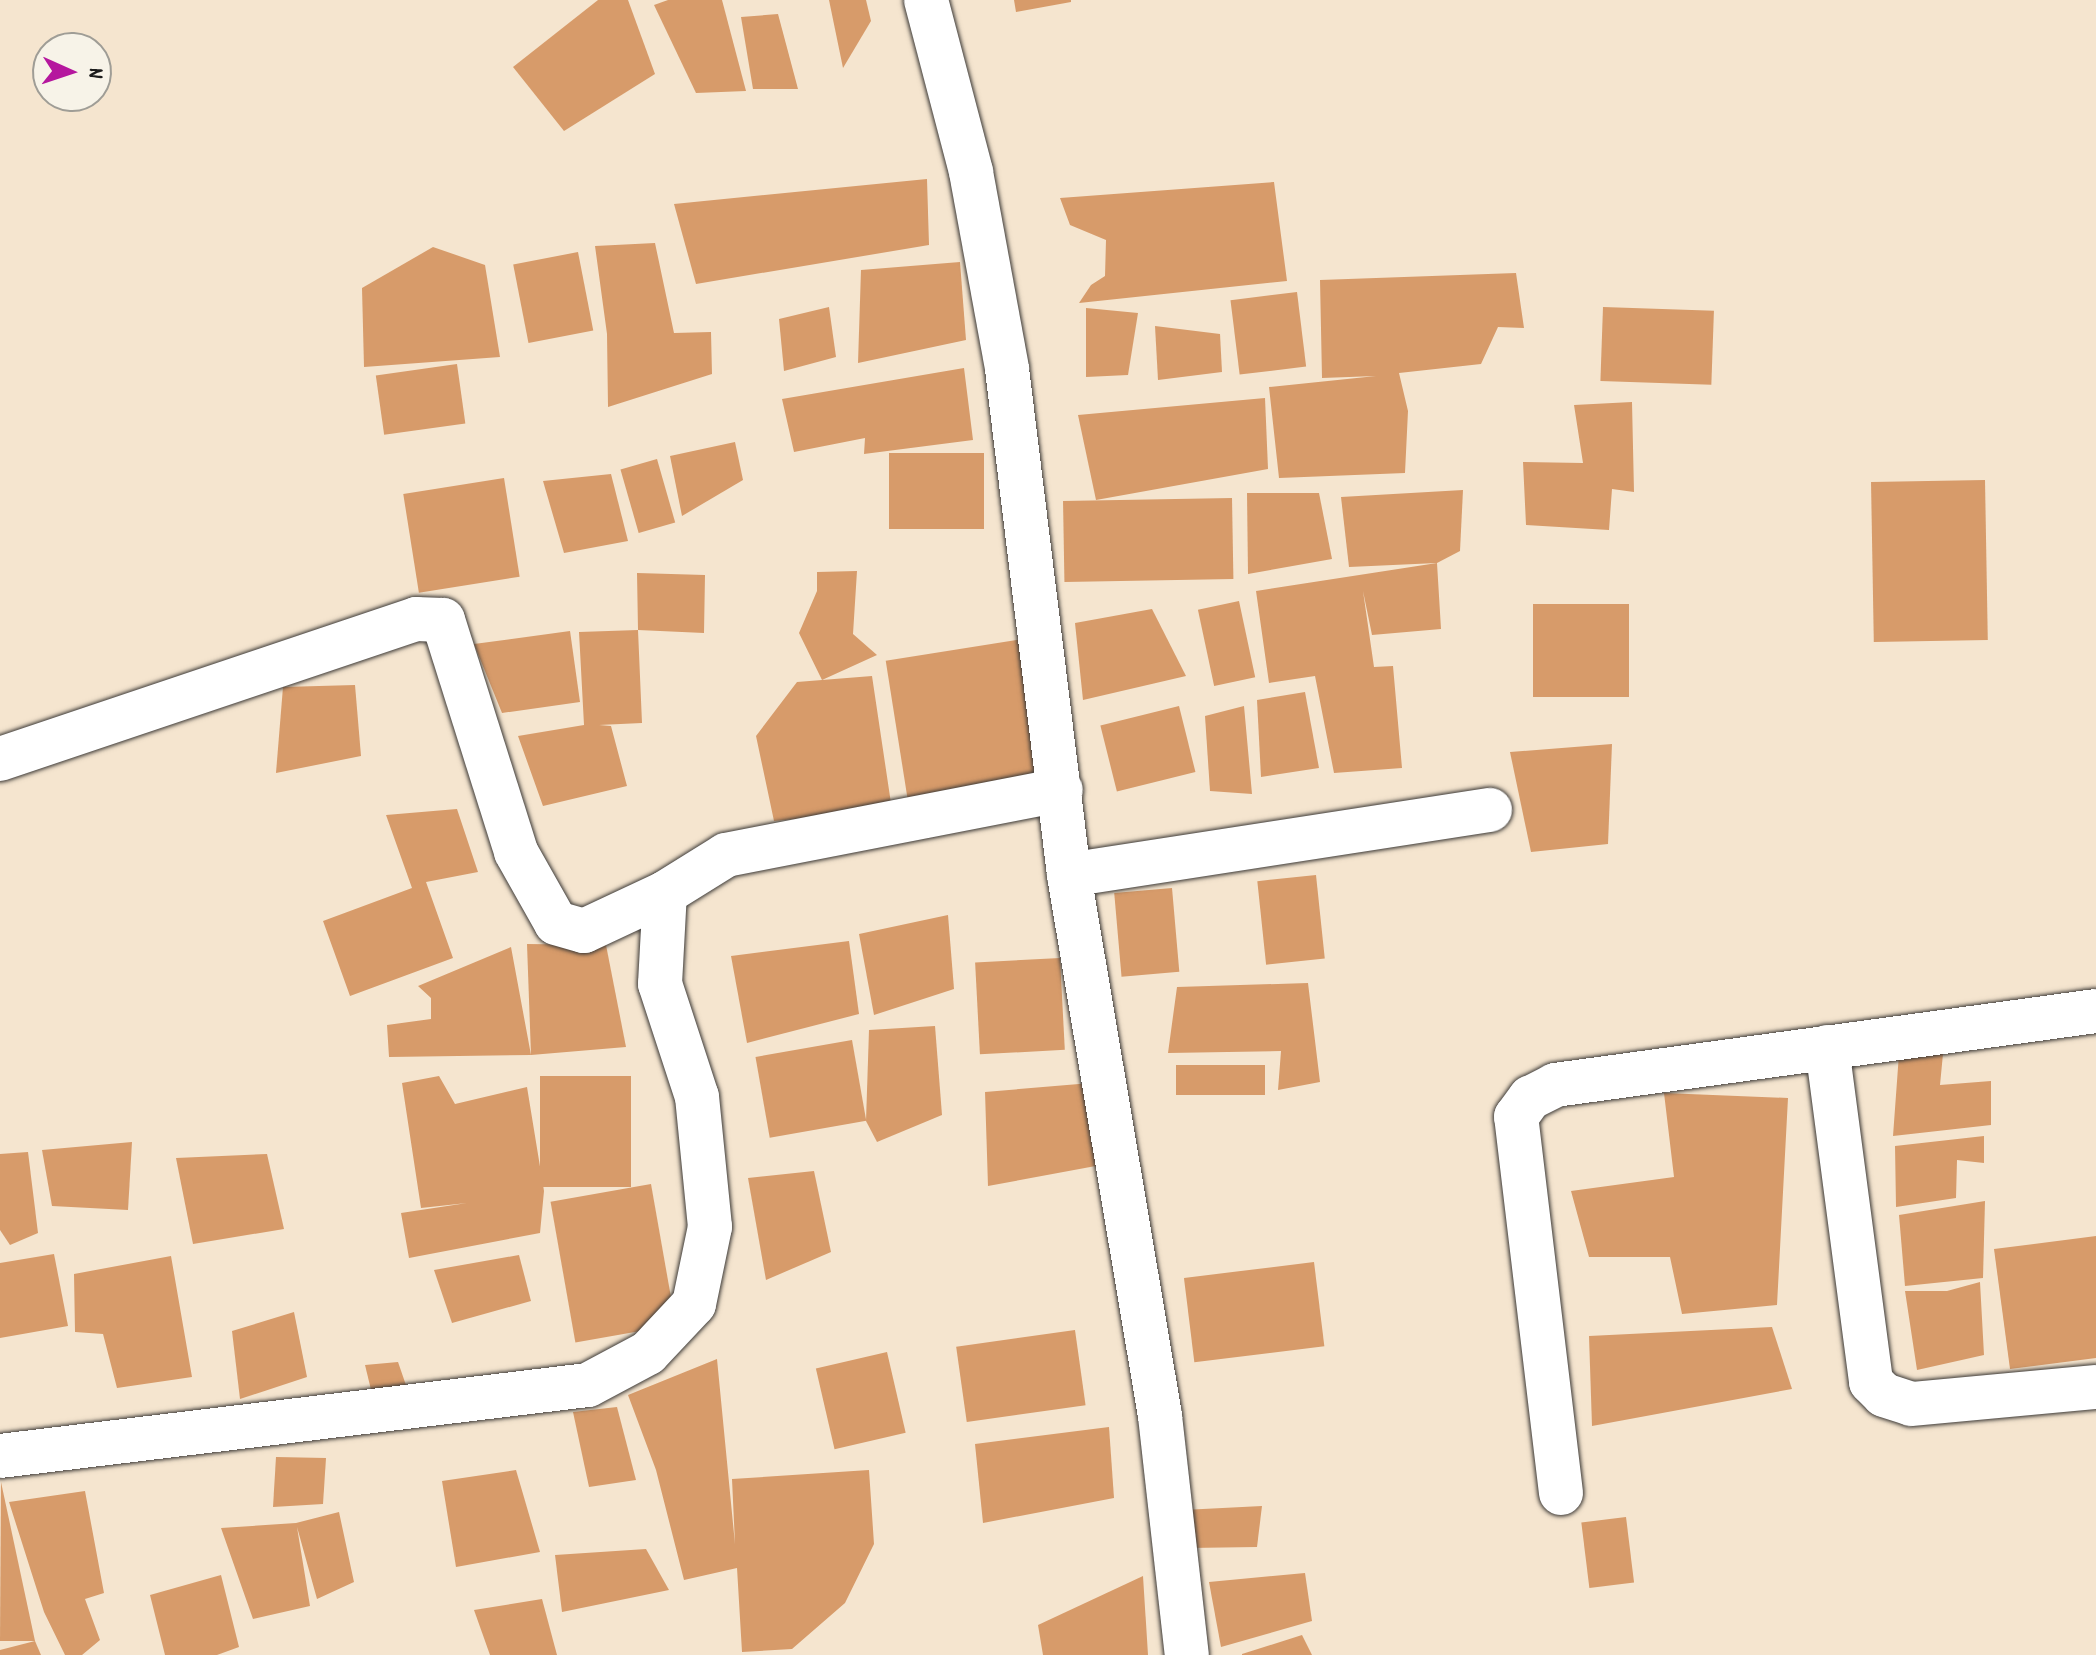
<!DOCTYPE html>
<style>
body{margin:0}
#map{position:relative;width:2096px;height:1655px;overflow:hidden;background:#f5e5cf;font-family:Dekko,sans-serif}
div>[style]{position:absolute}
.building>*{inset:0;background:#d79b6a;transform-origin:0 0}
.roads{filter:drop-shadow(0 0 2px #3d3a37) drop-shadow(0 0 2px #3d3a37)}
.minor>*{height:44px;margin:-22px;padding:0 22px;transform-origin:22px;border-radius:22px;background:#fff}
span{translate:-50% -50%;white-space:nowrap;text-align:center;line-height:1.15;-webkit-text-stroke:8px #f7f3e8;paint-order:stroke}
.north{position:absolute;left:32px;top:32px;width:80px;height:80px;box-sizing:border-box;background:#f7f3e8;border:2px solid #9f9d96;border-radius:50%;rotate:93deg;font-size:22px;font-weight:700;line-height:32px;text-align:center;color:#1c1c1c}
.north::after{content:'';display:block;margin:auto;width:28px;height:36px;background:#b5179e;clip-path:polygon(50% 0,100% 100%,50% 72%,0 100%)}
</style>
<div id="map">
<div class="building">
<i style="clip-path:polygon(598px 0,628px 0,655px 74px,564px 131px,513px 67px)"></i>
<i style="clip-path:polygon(668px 0,722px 0,746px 91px,696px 93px,654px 5px)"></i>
<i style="clip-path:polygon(829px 0,866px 0,871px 21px,843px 68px)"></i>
<i style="clip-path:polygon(1014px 0,1071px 0,1071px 2px,1016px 12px)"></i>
<i style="clip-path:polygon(778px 14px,798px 89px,753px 89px,741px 17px)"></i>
<i style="clip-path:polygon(927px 179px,929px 245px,696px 284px,674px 204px)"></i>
<i style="clip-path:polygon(1274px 182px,1287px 281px,1079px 303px,1091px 285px,1105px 276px,1106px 240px,1070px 225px,1060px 198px)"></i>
<i style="clip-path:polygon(655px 243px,674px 333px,711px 332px,712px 374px,608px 407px,607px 334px,595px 246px)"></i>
<i style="clip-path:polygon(433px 247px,485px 265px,500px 357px,364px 367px,362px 288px)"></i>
<i style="left:578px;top:252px;width:80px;height:66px;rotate:79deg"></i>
<i style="clip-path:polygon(960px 262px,966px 340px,858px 363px,861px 270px)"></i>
<i style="clip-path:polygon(1516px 273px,1524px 328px,1498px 327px,1481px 364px,1399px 373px,1408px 411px,1405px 473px,1279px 478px,1269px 387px,1376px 376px,1322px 378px,1320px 280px)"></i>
<i style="left:1297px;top:292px;width:75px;height:67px;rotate:83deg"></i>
<i style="clip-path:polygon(829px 307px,836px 357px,784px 371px,779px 319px)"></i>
<i style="left:1603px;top:307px;width:111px;height:74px;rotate:2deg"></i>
<i style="clip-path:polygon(1086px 308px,1138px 313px,1128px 375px,1086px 377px)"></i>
<i style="clip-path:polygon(1155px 326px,1220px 334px,1222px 372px,1158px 380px)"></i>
<i style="left:457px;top:364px;width:60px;height:82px;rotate:82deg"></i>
<i style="clip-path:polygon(964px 368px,973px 440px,864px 454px,865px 438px,794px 452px,782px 399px)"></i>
<i style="clip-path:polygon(1265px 398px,1268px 469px,1096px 500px,1078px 415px)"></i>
<i style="clip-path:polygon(1632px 402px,1634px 492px,1612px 489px,1609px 530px,1526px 525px,1523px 462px,1583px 463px,1574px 405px)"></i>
<i style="clip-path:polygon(735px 442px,743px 480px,682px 516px,670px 456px)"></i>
<i style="left:889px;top:453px;width:95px;height:76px"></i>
<i style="left:657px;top:459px;width:66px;height:38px;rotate:74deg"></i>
<i style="clip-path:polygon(611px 474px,628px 541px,564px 553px,543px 481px)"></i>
<i style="left:504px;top:478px;width:100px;height:102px;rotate:81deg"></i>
<i style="left:1985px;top:480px;width:160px;height:114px;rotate:89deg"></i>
<i style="clip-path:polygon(1463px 490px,1460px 551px,1437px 563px,1349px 567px,1341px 497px)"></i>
<i style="clip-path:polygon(1247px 493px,1319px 493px,1332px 559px,1248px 574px)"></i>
<i style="left:1232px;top:498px;width:81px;height:169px;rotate:89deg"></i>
<i style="clip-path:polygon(1437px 563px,1441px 629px,1372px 635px,1363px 591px,1374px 667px,1393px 666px,1402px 768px,1334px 773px,1315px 676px,1269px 683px,1256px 591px)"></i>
<i style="clip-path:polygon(857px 571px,853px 634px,877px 655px,822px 680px,872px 676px,892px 810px,774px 821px,756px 736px,797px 682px,822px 680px,799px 633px,817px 591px,817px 572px)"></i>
<i style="clip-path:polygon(637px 573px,705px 575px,704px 633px,638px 630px,642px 723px,599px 725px,611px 726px,627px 786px,543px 806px,518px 736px,584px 725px,579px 632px,638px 630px)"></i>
<i style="left:1239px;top:601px;width:78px;height:42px;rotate:78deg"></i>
<i style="left:1629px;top:604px;width:93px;height:96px;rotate:90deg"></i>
<i style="clip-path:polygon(1152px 609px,1186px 676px,1083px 700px,1075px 623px)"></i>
<i style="clip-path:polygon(570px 631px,580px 702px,502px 713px,474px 644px)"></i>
<i style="left:1023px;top:639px;width:155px;height:139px;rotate:81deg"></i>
<i style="clip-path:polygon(355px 685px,361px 756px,276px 773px,283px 687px)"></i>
<i style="clip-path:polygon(1305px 692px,1319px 768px,1261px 777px,1257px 700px)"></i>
<i style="left:1179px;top:706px;width:68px;height:81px;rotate:76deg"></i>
<i style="clip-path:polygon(1244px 706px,1252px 794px,1210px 791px,1205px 716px)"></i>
<i style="clip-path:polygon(1612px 744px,1608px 844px,1531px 852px,1510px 752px)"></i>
<i style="clip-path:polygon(457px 809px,478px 872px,426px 882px,453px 958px,350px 996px,323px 921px,412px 888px,386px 815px)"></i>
<i style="left:1316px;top:875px;width:84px;height:59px;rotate:84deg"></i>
<i style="left:1172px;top:888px;width:84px;height:58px;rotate:85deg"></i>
<i style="clip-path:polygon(948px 915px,954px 989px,874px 1015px,859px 934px)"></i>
<i style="clip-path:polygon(849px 941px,859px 1014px,747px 1043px,731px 956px)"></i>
<i style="clip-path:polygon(527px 944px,606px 945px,626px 1047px,531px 1055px)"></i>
<i style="clip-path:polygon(511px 947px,531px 1055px,389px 1057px,387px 1025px,431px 1019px,431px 998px,418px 986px)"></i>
<i style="left:1060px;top:958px;width:92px;height:85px;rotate:87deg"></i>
<i style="clip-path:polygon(1308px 983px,1320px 1082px,1278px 1090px,1281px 1051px,1168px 1053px,1177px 987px)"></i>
<i style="clip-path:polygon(935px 1026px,942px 1115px,877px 1142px,866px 1121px,869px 1030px)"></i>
<i style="clip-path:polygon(1945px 1033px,1940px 1085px,1991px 1081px,1991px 1125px,1893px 1136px,1900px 1040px)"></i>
<i style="left:852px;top:1040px;width:82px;height:98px;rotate:80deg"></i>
<i style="left:1265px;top:1065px;width:30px;height:89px;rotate:90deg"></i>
<i style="clip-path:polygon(439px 1076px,455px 1104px,527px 1087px,544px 1191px,540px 1233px,409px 1258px,401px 1213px,467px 1203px,421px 1208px,402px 1083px)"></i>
<i style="left:540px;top:1076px;width:91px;height:111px"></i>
<i style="clip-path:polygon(1091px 1083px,1101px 1165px,988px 1186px,985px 1092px)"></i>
<i style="clip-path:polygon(1664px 1093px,1788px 1098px,1777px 1305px,1682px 1314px,1670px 1257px,1589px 1257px,1571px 1191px,1674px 1177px)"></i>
<i style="clip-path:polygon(1984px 1136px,1984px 1163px,1957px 1160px,1956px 1198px,1896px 1207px,1895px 1146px)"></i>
<i style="clip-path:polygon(132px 1142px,128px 1210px,52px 1206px,42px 1150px)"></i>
<i style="clip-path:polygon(28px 1152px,38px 1233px,10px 1245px,0 1230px,0 1154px)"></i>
<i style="clip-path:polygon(267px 1154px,284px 1229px,193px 1244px,176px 1158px)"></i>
<i style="clip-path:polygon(814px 1171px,831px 1252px,766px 1280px,748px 1178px)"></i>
<i style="left:651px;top:1184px;width:143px;height:102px;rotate:80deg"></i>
<i style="clip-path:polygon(1985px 1201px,1983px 1278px,1905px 1286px,1899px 1215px)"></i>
<i style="clip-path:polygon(2096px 1236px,2096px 1358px,2010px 1369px,1994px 1249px)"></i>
<i style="clip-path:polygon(54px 1254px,68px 1326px,0 1338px,0 1263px)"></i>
<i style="clip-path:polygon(519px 1255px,531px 1301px,452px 1323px,434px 1270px)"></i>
<i style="clip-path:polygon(171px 1256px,192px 1377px,117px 1388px,103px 1334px,75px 1332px,74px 1274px)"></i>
<i style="left:1314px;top:1262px;width:85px;height:131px;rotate:83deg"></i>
<i style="clip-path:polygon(1980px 1282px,1984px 1355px,1917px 1370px,1905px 1291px,1947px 1291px)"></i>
<i style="clip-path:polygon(294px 1312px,307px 1377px,240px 1399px,232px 1331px)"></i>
<i style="clip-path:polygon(1772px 1327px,1792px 1389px,1592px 1426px,1589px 1336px)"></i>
<i style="left:1075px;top:1330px;width:76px;height:120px;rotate:82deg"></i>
<i style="left:887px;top:1352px;width:83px;height:73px;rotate:77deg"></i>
<i style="clip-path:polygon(717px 1359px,735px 1544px,732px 1479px,869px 1470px,874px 1544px,845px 1603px,792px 1649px,742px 1652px,737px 1568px,684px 1580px,656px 1470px,628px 1395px)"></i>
<i style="clip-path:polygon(398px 1362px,408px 1391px,373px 1398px,365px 1365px)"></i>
<i style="clip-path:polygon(617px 1407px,636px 1480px,589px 1487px,573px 1412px)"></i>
<i style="clip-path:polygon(1109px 1427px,1114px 1498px,983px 1523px,975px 1444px)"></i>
<i style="clip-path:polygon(276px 1457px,326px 1458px,323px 1504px,273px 1507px)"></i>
<i style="clip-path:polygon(516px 1470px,540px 1552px,456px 1567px,442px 1481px)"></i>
<i style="clip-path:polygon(1px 1482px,35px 1641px,0 1641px)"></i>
<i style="clip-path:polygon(85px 1491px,104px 1593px,85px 1599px,100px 1640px,82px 1655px,65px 1655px,44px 1612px,9px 1502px)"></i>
<i style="clip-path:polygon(1262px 1506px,1257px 1547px,1189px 1548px,1183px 1510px)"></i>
<i style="clip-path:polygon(339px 1512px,354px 1582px,317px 1599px,297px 1527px,310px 1606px,253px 1619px,221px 1528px,296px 1523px)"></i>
<i style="left:1626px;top:1517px;width:66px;height:45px;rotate:83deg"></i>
<i style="clip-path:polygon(646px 1549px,669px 1590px,562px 1612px,555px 1555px)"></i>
<i style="clip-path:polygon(1305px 1573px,1312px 1621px,1221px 1647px,1209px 1582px)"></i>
<i style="clip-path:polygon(221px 1575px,239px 1647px,217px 1655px,165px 1655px,150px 1595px)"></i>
<i style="clip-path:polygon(1143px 1576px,1148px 1655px,1043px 1655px,1038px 1625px)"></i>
<i style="clip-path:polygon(542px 1599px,557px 1655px,490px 1655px,474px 1610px)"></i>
<i style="clip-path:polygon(1302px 1635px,1312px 1655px,1242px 1655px,1242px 1654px)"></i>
<i style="clip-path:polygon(35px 1641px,41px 1655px,0 1655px,0 1650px)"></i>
</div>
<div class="roads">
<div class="minor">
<i style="left:926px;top:0;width:178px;rotate:75.3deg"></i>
<i style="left:971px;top:172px;width:200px;rotate:79.6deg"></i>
<i style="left:1007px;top:369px;width:510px;rotate:83.01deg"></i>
<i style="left:1069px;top:875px;width:549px;rotate:80.45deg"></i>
<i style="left:1160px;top:1416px;width:241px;rotate:83.6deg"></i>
<i style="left:0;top:759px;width:439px;rotate:-18.6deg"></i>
<i style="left:416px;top:619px;width:27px;rotate:2deg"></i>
<i style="left:443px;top:620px;width:243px;rotate:72.5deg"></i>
<i style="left:516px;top:852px;width:81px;rotate:60.6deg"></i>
<i style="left:556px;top:923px;width:29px;rotate:16deg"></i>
<i style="left:584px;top:931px;width:89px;rotate:-25.1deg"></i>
<i style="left:1069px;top:875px;width:426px;rotate:-8.8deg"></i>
<i style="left:1827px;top:1047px;width:338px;rotate:82.5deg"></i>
<i style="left:1871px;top:1382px;width:18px;rotate:45deg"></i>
<i style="left:1884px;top:1395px;width:28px;rotate:18deg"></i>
<i style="left:1911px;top:1404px;width:186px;rotate:-5.3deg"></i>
<i style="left:0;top:1456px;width:592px;rotate:-6.89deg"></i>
<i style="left:588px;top:1385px;width:68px;rotate:-28.1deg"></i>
<i style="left:648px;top:1353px;width:67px;rotate:-46.8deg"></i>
<i style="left:694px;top:1304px;width:79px;rotate:-78.3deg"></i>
<i style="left:710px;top:1227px;width:131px;rotate:-95.7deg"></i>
<i style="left:697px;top:1097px;width:119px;rotate:-108.1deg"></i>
<i style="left:660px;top:984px;width:91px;rotate:-86.9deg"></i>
<i style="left:665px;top:893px;width:72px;rotate:-31.9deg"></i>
<i style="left:726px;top:855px;width:341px;rotate:-11deg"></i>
<i style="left:1561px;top:1493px;width:379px;rotate:-96.8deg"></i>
<i style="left:1516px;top:1117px;width:24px;rotate:-54deg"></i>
<i style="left:1530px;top:1098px;width:28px;rotate:-27deg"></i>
<i style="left:1555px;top:1085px;width:546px;rotate:-7.79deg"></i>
</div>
</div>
<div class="north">N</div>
</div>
